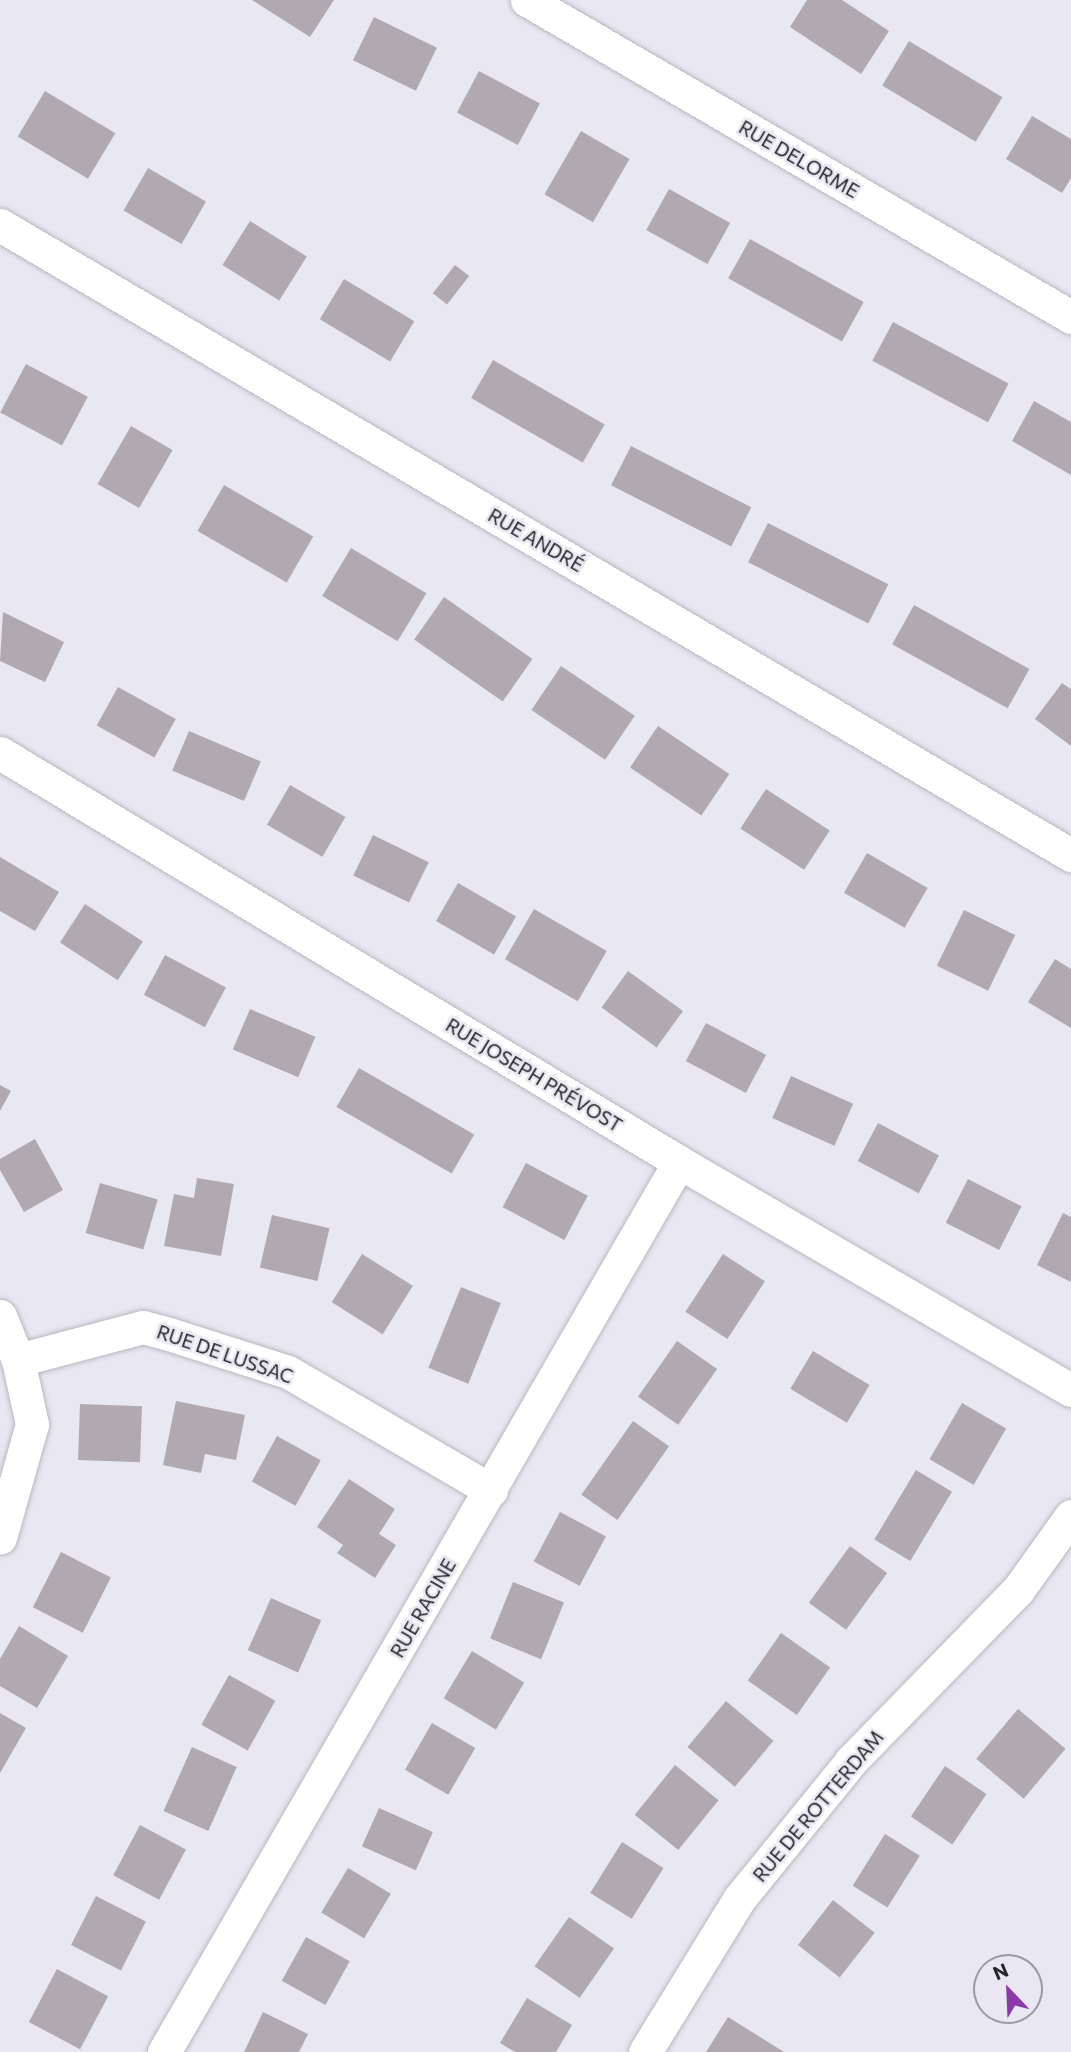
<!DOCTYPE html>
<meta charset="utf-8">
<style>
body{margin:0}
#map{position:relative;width:1071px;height:2052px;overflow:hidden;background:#e9e7f1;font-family:Commissioner,sans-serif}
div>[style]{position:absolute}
.building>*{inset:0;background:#b1a9b0;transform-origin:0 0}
.roads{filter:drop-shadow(0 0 2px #b9b7c0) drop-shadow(0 0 2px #b9b7c0)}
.minor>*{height:33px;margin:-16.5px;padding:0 16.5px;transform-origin:16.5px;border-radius:16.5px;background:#fff}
span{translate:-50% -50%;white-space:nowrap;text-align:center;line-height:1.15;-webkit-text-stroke:5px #e9e7f1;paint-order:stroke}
.street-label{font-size:19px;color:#262529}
.north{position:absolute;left:973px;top:1954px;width:70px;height:70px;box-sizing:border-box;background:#e9e7f1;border:2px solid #9b99a1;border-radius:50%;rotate:337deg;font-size:19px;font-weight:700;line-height:28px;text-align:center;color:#262529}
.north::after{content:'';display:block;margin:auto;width:24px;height:32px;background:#8d39a7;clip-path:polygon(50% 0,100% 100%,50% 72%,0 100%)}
</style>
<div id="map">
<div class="building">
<i style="clip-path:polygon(252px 0,334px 0,310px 37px)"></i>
<i style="clip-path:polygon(807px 0,842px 0,889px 31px,861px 74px,790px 27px)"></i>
<i style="left:374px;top:17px;width:70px;height:48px;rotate:26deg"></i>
<i style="left:909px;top:41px;width:109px;height:52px;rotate:31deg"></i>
<i style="left:479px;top:71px;width:69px;height:47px;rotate:28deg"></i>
<i style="left:45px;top:91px;width:82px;height:53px;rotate:31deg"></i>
<i style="clip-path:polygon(1032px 116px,1071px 139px,1071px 178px,1062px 193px,1006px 159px)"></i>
<i style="left:581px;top:131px;width:56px;height:73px;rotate:30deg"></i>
<i style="left:148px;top:168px;width:67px;height:49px;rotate:30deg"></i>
<i style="left:669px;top:189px;width:70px;height:47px;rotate:29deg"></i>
<i style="left:250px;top:221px;width:67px;height:52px;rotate:32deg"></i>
<i style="left:750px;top:239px;width:130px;height:45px;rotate:29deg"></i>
<i style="left:455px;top:265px;width:18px;height:36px;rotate:38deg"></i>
<i style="left:344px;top:279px;width:82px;height:47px;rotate:31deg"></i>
<i style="left:893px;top:322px;width:131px;height:44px;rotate:28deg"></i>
<i style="left:493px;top:360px;width:129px;height:44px;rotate:30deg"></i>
<i style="left:26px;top:364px;width:70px;height:55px;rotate:28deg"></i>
<i style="clip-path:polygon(1034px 401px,1071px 422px,1071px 475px,1012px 441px)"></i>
<i style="left:131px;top:426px;width:48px;height:67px;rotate:30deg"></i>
<i style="left:631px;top:446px;width:135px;height:44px;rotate:27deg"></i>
<i style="left:224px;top:485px;width:103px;height:53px;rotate:30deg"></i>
<i style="left:768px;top:523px;width:135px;height:44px;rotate:27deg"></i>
<i style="left:351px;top:548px;width:88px;height:56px;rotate:31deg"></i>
<i style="left:444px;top:597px;width:108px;height:52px;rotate:35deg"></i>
<i style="left:914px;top:605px;width:132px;height:45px;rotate:29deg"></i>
<i style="clip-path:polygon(3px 612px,64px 642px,45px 682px,0 661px)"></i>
<i style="left:561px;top:666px;width:89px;height:53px;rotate:34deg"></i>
<i style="clip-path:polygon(1062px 683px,1071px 689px,1071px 746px,1035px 719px)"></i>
<i style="left:118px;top:687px;width:66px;height:44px;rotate:29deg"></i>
<i style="left:658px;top:726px;width:86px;height:50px;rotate:34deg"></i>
<i style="left:189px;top:731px;width:78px;height:43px;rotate:23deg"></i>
<i style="left:290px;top:785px;width:64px;height:46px;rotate:30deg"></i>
<i style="left:766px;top:789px;width:76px;height:47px;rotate:33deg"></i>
<i style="left:373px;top:835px;width:62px;height:45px;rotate:26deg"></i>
<i style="left:867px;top:853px;width:70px;height:46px;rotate:30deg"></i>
<i style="clip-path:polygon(0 857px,59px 892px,35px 931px,0 911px)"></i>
<i style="left:458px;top:883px;width:67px;height:44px;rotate:30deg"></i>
<i style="left:85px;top:904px;width:69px;height:46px;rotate:33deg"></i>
<i style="left:534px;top:909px;width:84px;height:58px;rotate:30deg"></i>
<i style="left:964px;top:910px;width:57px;height:62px;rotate:26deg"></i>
<i style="left:165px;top:955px;width:69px;height:45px;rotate:28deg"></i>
<i style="clip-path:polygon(1055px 959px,1071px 969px,1071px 1028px,1028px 1002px)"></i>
<i style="left:628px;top:971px;width:68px;height:45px;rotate:36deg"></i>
<i style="left:250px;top:1009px;width:71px;height:44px;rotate:23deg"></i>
<i style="left:706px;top:1023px;width:68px;height:43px;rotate:28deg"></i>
<i style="left:359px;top:1068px;width:133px;height:45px;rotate:30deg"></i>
<i style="left:791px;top:1076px;width:68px;height:46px;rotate:24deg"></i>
<i style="clip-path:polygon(0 1085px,11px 1091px,0 1111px)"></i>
<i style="left:878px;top:1123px;width:69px;height:43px;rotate:28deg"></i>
<i style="clip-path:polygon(35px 1139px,63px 1190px,24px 1212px,0 1170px,0 1159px)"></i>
<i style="left:526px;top:1163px;width:70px;height:50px;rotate:28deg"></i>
<i style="clip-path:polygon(197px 1178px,234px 1184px,221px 1256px,164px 1246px,174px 1194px,194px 1198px)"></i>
<i style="left:968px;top:1179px;width:60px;height:49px;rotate:27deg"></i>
<i style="left:100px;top:1183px;width:60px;height:52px;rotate:16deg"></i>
<i style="clip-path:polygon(1063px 1213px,1071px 1217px,1071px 1282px,1037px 1265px)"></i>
<i style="left:272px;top:1215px;width:59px;height:54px;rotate:13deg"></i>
<i style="left:362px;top:1254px;width:60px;height:57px;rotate:32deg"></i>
<i style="left:723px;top:1254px;width:50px;height:69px;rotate:33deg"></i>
<i style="left:461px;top:1287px;width:43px;height:87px;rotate:22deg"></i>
<i style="left:677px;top:1341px;width:49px;height:68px;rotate:35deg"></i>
<i style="left:813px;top:1351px;width:66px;height:44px;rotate:31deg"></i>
<i style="clip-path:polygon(176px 1401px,245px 1415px,236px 1460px,205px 1454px,201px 1473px,163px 1465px)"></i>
<i style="left:962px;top:1403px;width:51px;height:65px;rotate:30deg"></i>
<i style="left:80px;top:1404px;width:62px;height:56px;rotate:2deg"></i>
<i style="left:633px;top:1421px;width:44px;height:90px;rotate:35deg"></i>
<i style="left:277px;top:1436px;width:50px;height:52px;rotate:29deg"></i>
<i style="left:916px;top:1470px;width:42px;height:81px;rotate:31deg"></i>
<i style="clip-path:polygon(349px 1479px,395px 1509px,379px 1534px,396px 1545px,375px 1578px,337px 1553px,343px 1545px,317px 1527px)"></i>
<i style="left:560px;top:1512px;width:52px;height:56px;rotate:28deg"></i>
<i style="left:850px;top:1546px;width:46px;height:70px;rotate:36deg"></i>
<i style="left:61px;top:1552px;width:56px;height:62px;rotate:27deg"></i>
<i style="left:513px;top:1582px;width:55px;height:61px;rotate:22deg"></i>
<i style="left:271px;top:1598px;width:55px;height:57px;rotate:24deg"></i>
<i style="clip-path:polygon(19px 1626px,68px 1656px,37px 1708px,0 1686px,0 1659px)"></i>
<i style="left:781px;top:1633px;width:60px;height:58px;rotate:35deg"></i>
<i style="left:472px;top:1651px;width:61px;height:55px;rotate:31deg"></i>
<i style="left:229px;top:1675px;width:53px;height:57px;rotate:29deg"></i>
<i style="left:726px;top:1701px;width:62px;height:60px;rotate:40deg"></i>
<i style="left:1018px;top:1709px;width:62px;height:65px;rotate:40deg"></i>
<i style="clip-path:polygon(0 1713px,26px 1728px,0 1773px)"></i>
<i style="left:432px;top:1723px;width:50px;height:54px;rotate:30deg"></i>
<i style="left:192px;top:1747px;width:49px;height:70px;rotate:24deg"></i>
<i style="left:675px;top:1765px;width:56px;height:64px;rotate:39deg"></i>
<i style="left:945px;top:1766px;width:50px;height:61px;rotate:34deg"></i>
<i style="left:379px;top:1808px;width:59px;height:42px;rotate:24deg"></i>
<i style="left:140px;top:1825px;width:52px;height:57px;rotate:28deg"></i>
<i style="left:885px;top:1834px;width:41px;height:61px;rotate:32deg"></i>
<i style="left:622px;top:1842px;width:49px;height:60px;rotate:32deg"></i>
<i style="left:348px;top:1868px;width:50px;height:52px;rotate:31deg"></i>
<i style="left:96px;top:1896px;width:56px;height:55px;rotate:27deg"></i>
<i style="left:833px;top:1900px;width:53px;height:57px;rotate:38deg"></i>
<i style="left:569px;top:1917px;width:55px;height:60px;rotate:35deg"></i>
<i style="left:306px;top:1937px;width:50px;height:50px;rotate:29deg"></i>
<i style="left:57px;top:1969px;width:58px;height:60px;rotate:28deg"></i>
<i style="clip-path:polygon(527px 1998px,572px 2025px,556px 2052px,515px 2052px,500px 2043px)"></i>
<i style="clip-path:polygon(263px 2012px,308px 2034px,299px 2052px,244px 2052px)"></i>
<i style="clip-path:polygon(728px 2017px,784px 2052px,706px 2052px)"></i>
</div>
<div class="roads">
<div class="minor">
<i style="left:527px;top:0;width:630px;rotate:30.23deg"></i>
<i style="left:0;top:225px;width:1243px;rotate:30.47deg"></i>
<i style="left:0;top:753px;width:793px;rotate:31.06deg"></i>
<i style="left:679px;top:1162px;width:453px;rotate:30.2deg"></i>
<i style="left:0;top:1316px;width:48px;rotate:67.8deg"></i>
<i style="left:18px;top:1360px;width:66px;rotate:77.7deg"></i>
<i style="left:32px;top:1424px;width:118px;rotate:105.7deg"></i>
<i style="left:18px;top:1360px;width:129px;rotate:-14.8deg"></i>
<i style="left:143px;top:1327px;width:27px;rotate:15deg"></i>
<i style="left:169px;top:1334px;width:125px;rotate:17.7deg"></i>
<i style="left:288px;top:1372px;width:235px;rotate:30.2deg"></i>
<i style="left:164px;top:2052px;width:1028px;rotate:-59.94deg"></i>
<i style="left:645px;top:2052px;width:180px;rotate:-58.4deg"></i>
<i style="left:739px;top:1899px;width:178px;rotate:-50.9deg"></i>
<i style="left:851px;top:1761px;width:239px;rotate:-45.7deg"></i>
<i style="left:1018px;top:1590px;width:91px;rotate:-54.4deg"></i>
</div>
</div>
<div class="street-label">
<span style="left:799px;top:159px;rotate:30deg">RUE DELORME</span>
<span style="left:536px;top:540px;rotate:30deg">RUE ANDRÉ</span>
<span style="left:534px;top:1075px;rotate:31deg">RUE JOSEPH PRÉVOST</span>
<span style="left:225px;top:1354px;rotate:19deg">RUE DE LUSSAC</span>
<span style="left:423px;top:1608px;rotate:-60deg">RUE RACINE</span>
<span style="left:818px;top:1806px;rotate:-50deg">RUE DE ROTTERDAM</span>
</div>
<div class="north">N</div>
</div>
